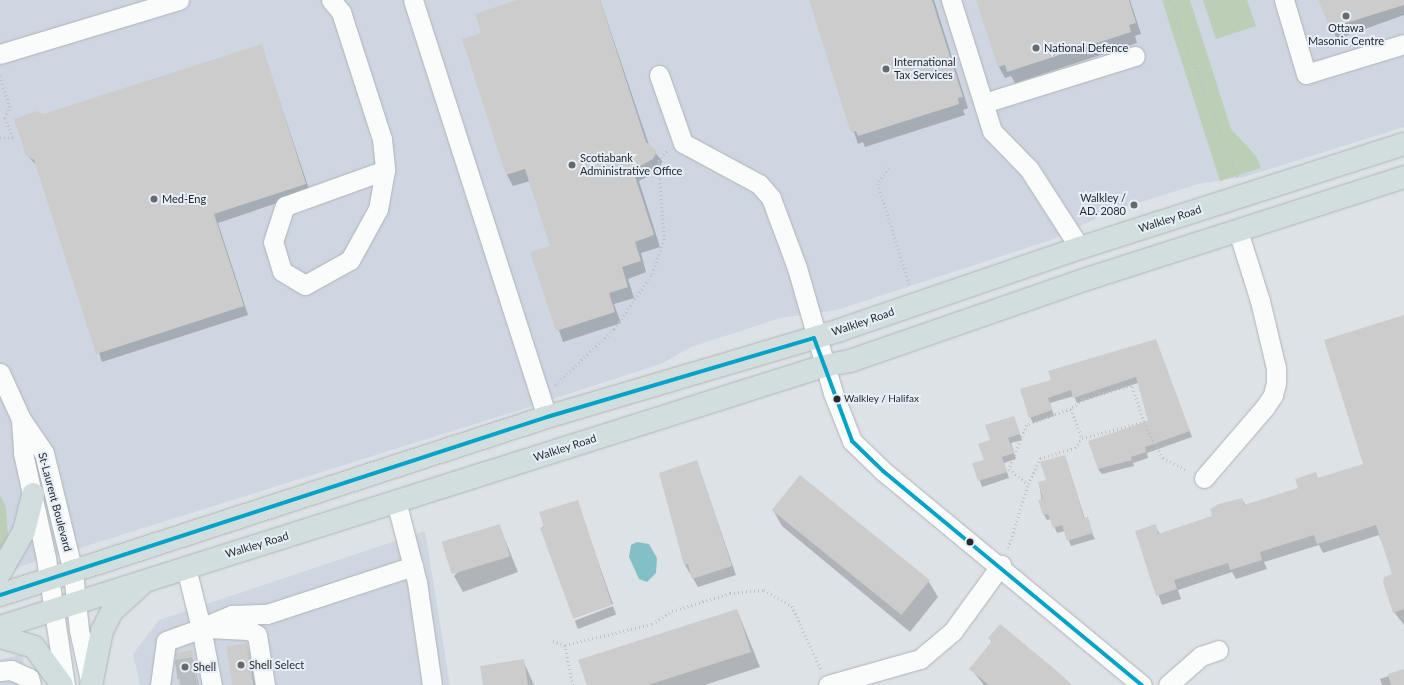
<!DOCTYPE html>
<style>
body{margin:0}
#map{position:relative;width:1404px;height:685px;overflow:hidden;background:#dde2e7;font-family:Lato,sans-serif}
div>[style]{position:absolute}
.built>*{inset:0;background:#ced7e1}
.green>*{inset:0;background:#bcceb6}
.water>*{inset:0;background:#82c0c5}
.shadow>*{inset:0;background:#0003;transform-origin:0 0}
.building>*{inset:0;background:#cccccd;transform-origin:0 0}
.minor-tunnel>*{height:19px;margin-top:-9.5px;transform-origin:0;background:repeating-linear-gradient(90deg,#b8bdc2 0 19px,transparent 0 29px)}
.path>*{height:2.5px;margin-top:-1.25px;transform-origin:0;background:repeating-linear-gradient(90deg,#bfc1c2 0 1px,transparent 0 4px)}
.roads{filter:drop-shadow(0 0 1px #afb3b7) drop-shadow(0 0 1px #afb3b7)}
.minor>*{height:19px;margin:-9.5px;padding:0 9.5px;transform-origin:9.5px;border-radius:9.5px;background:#fafbfb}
.major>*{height:22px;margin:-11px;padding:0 11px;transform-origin:11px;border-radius:11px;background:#d2dede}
.bus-1>*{height:4px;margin:-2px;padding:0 2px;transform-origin:2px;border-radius:2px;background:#02a3c6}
.dots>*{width:11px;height:11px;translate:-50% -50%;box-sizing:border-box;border:2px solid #e6eff8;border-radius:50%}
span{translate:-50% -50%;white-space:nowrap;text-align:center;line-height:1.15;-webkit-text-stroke:4px #e6eff8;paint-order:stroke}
.bus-label{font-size:10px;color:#26292c}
.left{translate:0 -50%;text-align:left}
.poi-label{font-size:11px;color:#26292c}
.right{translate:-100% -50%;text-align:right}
.street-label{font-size:11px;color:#26292c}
</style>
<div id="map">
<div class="built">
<i style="clip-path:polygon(0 0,1404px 0,1404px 127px,1244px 177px,1198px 184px,1107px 213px,1054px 239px,837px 310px,781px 318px,691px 347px,663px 363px,523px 409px,0 573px)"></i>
<i style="clip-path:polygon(425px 531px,450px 685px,140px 685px,133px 654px,159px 620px)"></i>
<i style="clip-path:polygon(22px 654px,29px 685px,0 685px,0 660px)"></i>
</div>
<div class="green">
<i style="clip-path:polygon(1162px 0,1190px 0,1231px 129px,1256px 156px,1261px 168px,1220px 181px)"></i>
<i style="clip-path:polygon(1203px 0,1247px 0,1256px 26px,1216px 39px)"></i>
<i style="clip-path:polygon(0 495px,6px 507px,8px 537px,0 552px)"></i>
</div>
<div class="water">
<i style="clip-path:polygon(637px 542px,649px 544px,657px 558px,656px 573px,647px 582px,639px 579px,629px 557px,631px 545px)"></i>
</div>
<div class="shadow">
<i style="clip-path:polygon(520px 0,600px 0,649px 145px,662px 161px,659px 170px,639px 181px,660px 247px,641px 253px,646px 272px,628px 279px,634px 298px,614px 304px,621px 323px,563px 342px,532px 253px,551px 247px,530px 181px,513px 186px,507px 175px,463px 40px,482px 34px)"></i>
<i style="clip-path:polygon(810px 0,934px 0,968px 108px,963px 110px,965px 115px,865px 147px,863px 142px,858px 144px)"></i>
<i style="clip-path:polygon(977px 0,1130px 0,1141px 34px,1135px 36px,1137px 43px,1015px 83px,1011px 76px,1005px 78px,999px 67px)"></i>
<i style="clip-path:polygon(1319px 0,1404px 0,1404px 15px,1337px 39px)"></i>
<i style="clip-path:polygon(261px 45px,310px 192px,218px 223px,248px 315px,102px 362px,38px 167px,27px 155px,43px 115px)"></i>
<i style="clip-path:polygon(1404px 316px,1404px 625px,1394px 612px,1394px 575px,1379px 535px,1323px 553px,1319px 545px,1264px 562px,1267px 569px,1236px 579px,1232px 572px,1178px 590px,1181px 599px,1162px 605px,1136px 532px,1155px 526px,1160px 534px,1213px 517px,1242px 499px,1246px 506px,1300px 488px,1315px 473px,1319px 479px,1364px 465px)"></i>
<i style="clip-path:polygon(1155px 340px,1192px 437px,1147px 453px,1148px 458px,1133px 463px,1134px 466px,1102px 474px,1098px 469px,1149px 422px,1138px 383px,1077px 403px,1074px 396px,1050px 403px,1054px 416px,1033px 423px,1030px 417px,1052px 380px)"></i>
<i style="clip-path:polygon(1014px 417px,1022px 440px,1011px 443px,1016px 459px,1004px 463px,1009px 478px,982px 487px,974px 464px,985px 460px,991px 441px)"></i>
<i style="clip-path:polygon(1065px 456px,1085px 519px,1095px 539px,1071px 546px,1065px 531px,1057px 533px,1051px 519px,1047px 520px,1044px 515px,1039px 483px,1047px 480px)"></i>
<i style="clip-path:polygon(697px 462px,736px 575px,698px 587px,685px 565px)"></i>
<i style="clip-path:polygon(800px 476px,929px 582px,938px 597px,910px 632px,782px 526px,773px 510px)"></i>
<i style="clip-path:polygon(577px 501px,613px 604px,574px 618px,541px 528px)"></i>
<i style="clip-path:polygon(499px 525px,518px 572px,463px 592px,454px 576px)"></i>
<i style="left:613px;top:606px;width:9px;height:41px;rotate:69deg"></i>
<i style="clip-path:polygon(737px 610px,760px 667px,705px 685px,588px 685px)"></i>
<i style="clip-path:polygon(1001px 625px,1026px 685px,984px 685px,971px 669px,992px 643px,990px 638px)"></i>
<i style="clip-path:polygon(247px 644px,255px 685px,233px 685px)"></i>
<i style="clip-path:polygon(191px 651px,199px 685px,181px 685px)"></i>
<i style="clip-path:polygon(523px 660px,534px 685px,484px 685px)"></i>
<i style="clip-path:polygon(1404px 671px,1404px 685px,1382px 685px,1380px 679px)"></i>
</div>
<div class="building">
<i style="clip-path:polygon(517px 0,600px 0,646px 142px,657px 151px,653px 159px,633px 170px,654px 235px,635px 242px,641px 261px,622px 267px,628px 287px,609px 293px,615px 312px,556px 331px,530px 252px,550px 246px,525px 169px,506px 175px,462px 39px,481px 33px,475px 14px)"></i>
<i style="clip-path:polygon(809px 0,932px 0,963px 97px,958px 98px,959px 104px,858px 136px,856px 131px,851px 133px)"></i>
<i style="clip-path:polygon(976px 0,1129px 0,1136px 23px,1129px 25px,1131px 32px,1007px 72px,1005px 65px,998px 67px)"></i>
<i style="clip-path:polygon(1318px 0,1404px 0,1404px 5px,1330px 28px)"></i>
<i style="clip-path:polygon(262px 44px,306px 184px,214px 214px,244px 306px,96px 354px,34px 160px,26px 156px,14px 119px,36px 111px,43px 114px)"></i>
<i style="clip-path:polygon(1404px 315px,1404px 609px,1393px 613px,1383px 582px,1384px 577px,1392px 574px,1376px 525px,1317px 544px,1314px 535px,1260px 552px,1262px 560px,1230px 570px,1228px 563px,1174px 580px,1177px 589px,1156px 596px,1135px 531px,1156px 524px,1158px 534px,1212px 516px,1210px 509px,1219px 504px,1242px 498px,1244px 505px,1298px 488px,1295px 479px,1316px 472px,1318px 478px,1363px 464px,1324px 340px)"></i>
<i style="clip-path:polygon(1156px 339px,1190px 431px,1145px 447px,1146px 452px,1131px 457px,1132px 460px,1098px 469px,1088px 441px,1148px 421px,1136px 377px,1073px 398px,1071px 390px,1048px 398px,1052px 410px,1029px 418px,1020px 389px,1051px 380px,1048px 371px)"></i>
<i style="clip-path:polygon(1014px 416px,1020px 434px,1008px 438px,1014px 453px,1002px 457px,1007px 472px,978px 481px,972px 463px,984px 460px,978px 444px,990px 440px,985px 425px)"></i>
<i style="clip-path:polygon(1065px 455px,1084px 518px,1088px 517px,1093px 533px,1067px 541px,1062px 525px,1053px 528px,1048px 514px,1043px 515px,1038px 500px,1043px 499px,1038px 482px,1046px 480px,1040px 462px)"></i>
<i style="clip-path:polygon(697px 460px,732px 566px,692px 579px,688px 564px,684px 565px,659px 473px)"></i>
<i style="left:800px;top:475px;width:167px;height:45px;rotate:39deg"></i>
<i style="clip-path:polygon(578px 500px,612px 605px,573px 618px,540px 528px,544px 527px,539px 512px)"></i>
<i style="left:500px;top:524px;width:34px;height:61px;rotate:73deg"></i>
<i style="clip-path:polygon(737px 609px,751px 652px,648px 685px,587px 685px,578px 660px)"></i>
<i style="clip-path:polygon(1000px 624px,1057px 671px,1072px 685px,989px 685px,969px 669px,992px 641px,988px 638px)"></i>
<i style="left:247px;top:643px;width:43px;height:21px;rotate:81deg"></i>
<i style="clip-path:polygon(192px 650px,198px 685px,179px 685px,175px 653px)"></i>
<i style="clip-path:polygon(524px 659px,528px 685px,483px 685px,480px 666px)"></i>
<i style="clip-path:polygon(1404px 669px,1404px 685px,1391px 685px,1388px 674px)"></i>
</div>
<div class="minor-tunnel">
<i style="left:176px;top:669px;width:18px;rotate:-9deg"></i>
<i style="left:181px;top:685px;width:16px;rotate:-11deg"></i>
</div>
<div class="path">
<i style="left:1170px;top:0;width:190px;rotate:69deg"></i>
<i style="left:0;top:76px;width:32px;rotate:72deg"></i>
<i style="left:10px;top:106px;width:13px;rotate:113deg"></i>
<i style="left:5px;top:118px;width:22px;rotate:68deg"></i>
<i style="left:13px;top:138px;width:13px;rotate:180deg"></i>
<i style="left:889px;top:168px;width:19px;rotate:125deg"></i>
<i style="left:878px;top:184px;width:107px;rotate:72.6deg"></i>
<i style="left:555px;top:385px;width:81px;rotate:-43.5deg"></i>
<i style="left:614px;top:329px;width:67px;rotate:-55.4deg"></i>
<i style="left:652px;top:274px;width:36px;rotate:-71deg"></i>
<i style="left:664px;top:240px;width:79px;rotate:-94.3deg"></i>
<i style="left:658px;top:161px;width:15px;rotate:-48deg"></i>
<i style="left:1071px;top:409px;width:31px;rotate:69deg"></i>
<i style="left:1144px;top:422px;width:41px;rotate:62.2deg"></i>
<i style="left:1163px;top:458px;width:28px;rotate:27deg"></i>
<i style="left:1008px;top:548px;width:67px;rotate:-72.6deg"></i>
<i style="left:1028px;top:484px;width:29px;rotate:-65deg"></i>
<i style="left:1040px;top:458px;width:36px;rotate:-16deg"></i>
<i style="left:1075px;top:448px;width:12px;rotate:-55deg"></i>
<i style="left:1082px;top:438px;width:64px;rotate:-14.5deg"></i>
<i style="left:1144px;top:422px;width:39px;rotate:-109deg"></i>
<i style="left:1131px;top:385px;width:50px;rotate:162.6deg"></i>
<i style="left:1083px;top:400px;width:15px;rotate:143deg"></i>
<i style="left:1071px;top:409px;width:47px;rotate:160deg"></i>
<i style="left:1027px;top:425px;width:48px;rotate:112.2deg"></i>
<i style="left:1009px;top:469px;width:24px;rotate:38deg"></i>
<i style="left:553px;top:641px;width:13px;rotate:18deg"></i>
<i style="left:565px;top:645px;width:41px;rotate:78.7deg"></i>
<i style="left:565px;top:645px;width:89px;rotate:-13.6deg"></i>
<i style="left:652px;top:624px;width:24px;rotate:-33deg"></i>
<i style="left:672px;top:611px;width:61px;rotate:-17.2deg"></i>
<i style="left:730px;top:593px;width:34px;rotate:-5deg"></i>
<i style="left:764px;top:590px;width:32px;rotate:30deg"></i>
<i style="left:792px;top:606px;width:69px;rotate:65.3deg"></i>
</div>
<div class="roads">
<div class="minor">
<i style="left:331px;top:0;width:16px;rotate:50deg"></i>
<i style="left:341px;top:12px;width:133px;rotate:72.1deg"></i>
<i style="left:382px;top:139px;width:31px;rotate:84deg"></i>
<i style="left:385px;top:170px;width:40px;rotate:100deg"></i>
<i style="left:378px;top:209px;width:58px;rotate:118.8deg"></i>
<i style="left:350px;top:260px;width:51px;rotate:150.9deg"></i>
<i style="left:305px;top:285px;width:27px;rotate:-149deg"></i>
<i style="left:282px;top:271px;width:30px;rotate:-107deg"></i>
<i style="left:273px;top:242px;width:38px;rotate:-72deg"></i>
<i style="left:285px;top:206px;width:106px;rotate:-19.8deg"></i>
<i style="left:413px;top:0;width:438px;rotate:72.2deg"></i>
<i style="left:951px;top:0;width:137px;rotate:72.6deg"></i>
<i style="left:992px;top:131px;width:53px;rotate:45.8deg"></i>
<i style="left:1029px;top:169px;width:94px;rotate:57.2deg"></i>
<i style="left:1284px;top:0;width:77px;rotate:73.4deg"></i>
<i style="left:1306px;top:74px;width:102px;rotate:-17deg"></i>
<i style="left:0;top:54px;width:187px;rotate:-16.8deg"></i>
<i style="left:659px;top:75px;width:72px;rotate:70.6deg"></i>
<i style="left:683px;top:143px;width:86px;rotate:28.3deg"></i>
<i style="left:759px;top:184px;width:18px;rotate:49deg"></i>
<i style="left:771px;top:198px;width:75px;rotate:69.6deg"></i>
<i style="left:797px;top:268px;width:130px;rotate:73.9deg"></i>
<i style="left:833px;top:393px;width:52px;rotate:68.4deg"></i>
<i style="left:852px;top:441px;width:43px;rotate:44.1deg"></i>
<i style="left:883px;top:471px;width:336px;rotate:39.6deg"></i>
<i style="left:984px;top:103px;width:158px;rotate:-17.3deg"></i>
<i style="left:0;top:373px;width:51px;rotate:65.5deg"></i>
<i style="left:21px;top:419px;width:41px;rotate:55.9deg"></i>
<i style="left:44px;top:453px;width:122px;rotate:76.3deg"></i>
<i style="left:73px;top:572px;width:58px;rotate:84.1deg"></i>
<i style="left:79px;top:630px;width:56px;rotate:77.7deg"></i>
<i style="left:21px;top:421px;width:32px;rotate:86deg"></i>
<i style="left:23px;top:453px;width:107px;rotate:77.6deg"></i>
<i style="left:46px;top:558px;width:128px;rotate:81.5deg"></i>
<i style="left:1204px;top:478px;width:94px;rotate:-49.3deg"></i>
<i style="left:1265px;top:407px;width:14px;rotate:-56deg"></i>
<i style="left:1273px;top:395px;width:12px;rotate:-76deg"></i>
<i style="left:1276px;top:383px;width:15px;rotate:-90deg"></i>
<i style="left:1276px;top:368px;width:69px;rotate:-103.4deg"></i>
<i style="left:1260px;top:301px;width:73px;rotate:-107.4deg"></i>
<i style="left:396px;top:501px;width:84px;rotate:75.5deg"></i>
<i style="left:417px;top:582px;width:104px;rotate:81.7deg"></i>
<i style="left:201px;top:628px;width:34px;rotate:-23deg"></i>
<i style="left:232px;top:615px;width:35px;rotate:-2deg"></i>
<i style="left:267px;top:614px;width:154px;rotate:-18.2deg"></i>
<i style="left:201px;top:628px;width:58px;rotate:79.1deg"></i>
<i style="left:206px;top:628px;width:43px;rotate:2.7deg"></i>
<i style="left:249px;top:630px;width:9px;rotate:32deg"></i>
<i style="left:257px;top:635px;width:51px;rotate:80.9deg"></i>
<i style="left:0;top:671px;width:11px;rotate:-5deg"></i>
<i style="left:11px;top:670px;width:20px;rotate:24deg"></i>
<i style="left:29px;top:678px;width:7px;rotate:74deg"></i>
<i style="left:160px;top:685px;width:44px;rotate:-82.2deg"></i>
<i style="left:166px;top:641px;width:37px;rotate:-20deg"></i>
<i style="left:201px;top:628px;width:62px;rotate:-104deg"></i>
<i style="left:828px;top:685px;width:96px;rotate:-15.8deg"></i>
<i style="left:920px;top:659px;width:43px;rotate:-40.3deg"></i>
<i style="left:953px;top:631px;width:82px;rotate:-54deg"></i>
<i style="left:1168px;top:685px;width:44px;rotate:-41.3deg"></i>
<i style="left:1201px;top:656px;width:18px;rotate:-19deg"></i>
</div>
<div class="major">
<i style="left:0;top:573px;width:48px;rotate:-60.3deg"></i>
<i style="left:24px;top:531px;width:38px;rotate:-76deg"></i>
<i style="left:0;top:595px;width:575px;rotate:-18.03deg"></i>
<i style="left:547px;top:417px;width:306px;rotate:-16.5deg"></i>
<i style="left:840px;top:330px;width:254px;rotate:-18.9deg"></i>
<i style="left:1080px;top:248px;width:340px;rotate:-17.8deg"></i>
<i style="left:0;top:627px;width:864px;rotate:-17.58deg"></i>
<i style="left:824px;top:366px;width:26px;rotate:-11deg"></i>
<i style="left:850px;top:361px;width:254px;rotate:-19.1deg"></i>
<i style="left:1090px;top:278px;width:330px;rotate:-17.8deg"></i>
<i style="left:0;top:637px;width:35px;rotate:16deg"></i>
<i style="left:34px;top:647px;width:47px;rotate:53.6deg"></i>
<i style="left:91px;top:685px;width:55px;rotate:-78.5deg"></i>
<i style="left:102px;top:631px;width:22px;rotate:-63deg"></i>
<i style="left:112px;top:611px;width:38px;rotate:-42deg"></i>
</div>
</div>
<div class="bus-1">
<i style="left:0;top:595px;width:575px;rotate:-18.03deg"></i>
<i style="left:547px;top:417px;width:278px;rotate:-16.5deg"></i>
<i style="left:814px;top:338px;width:110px;rotate:69.7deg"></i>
<i style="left:852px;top:441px;width:43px;rotate:44.1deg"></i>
<i style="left:883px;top:471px;width:336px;rotate:39.6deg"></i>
</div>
<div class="dots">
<i style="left:1346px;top:16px;background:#666a6d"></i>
<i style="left:1036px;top:48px;background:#666a6d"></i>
<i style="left:886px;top:69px;background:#666a6d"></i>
<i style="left:572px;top:165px;background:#666a6d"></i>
<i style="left:154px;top:199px;background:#666a6d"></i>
<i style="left:1134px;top:205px;background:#666a6d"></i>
<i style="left:837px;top:399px;background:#26292c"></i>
<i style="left:970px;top:542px;background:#26292c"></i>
<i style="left:241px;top:665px;background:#666a6d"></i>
<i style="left:185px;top:667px;background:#666a6d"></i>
</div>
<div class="bus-label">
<span class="left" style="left:844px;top:399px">Walkley / Halifax</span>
</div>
<div class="poi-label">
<span style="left:1346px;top:35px">Ottawa<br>Masonic Centre</span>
<span class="left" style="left:1044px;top:48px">National Defence</span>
<span class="left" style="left:894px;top:69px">International<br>Tax Services</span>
<span class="left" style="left:580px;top:165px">Scotiabank<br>Administrative Office</span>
<span class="left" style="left:162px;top:199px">Med-Eng</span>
<span class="right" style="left:1126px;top:205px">Walkley /<br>AD. 2080</span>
<span class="left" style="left:249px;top:665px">Shell Select</span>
<span class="left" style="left:193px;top:667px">Shell</span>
</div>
<div class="street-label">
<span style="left:1170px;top:219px;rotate:-18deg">Walkley Road</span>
<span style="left:863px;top:322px;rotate:-19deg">Walkley Road</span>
<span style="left:565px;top:448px;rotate:-18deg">Walkley Road</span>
<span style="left:55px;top:502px;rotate:75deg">St-Laurent Boulevard</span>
<span style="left:257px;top:545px;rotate:-17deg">Walkley Road</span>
</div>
</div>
